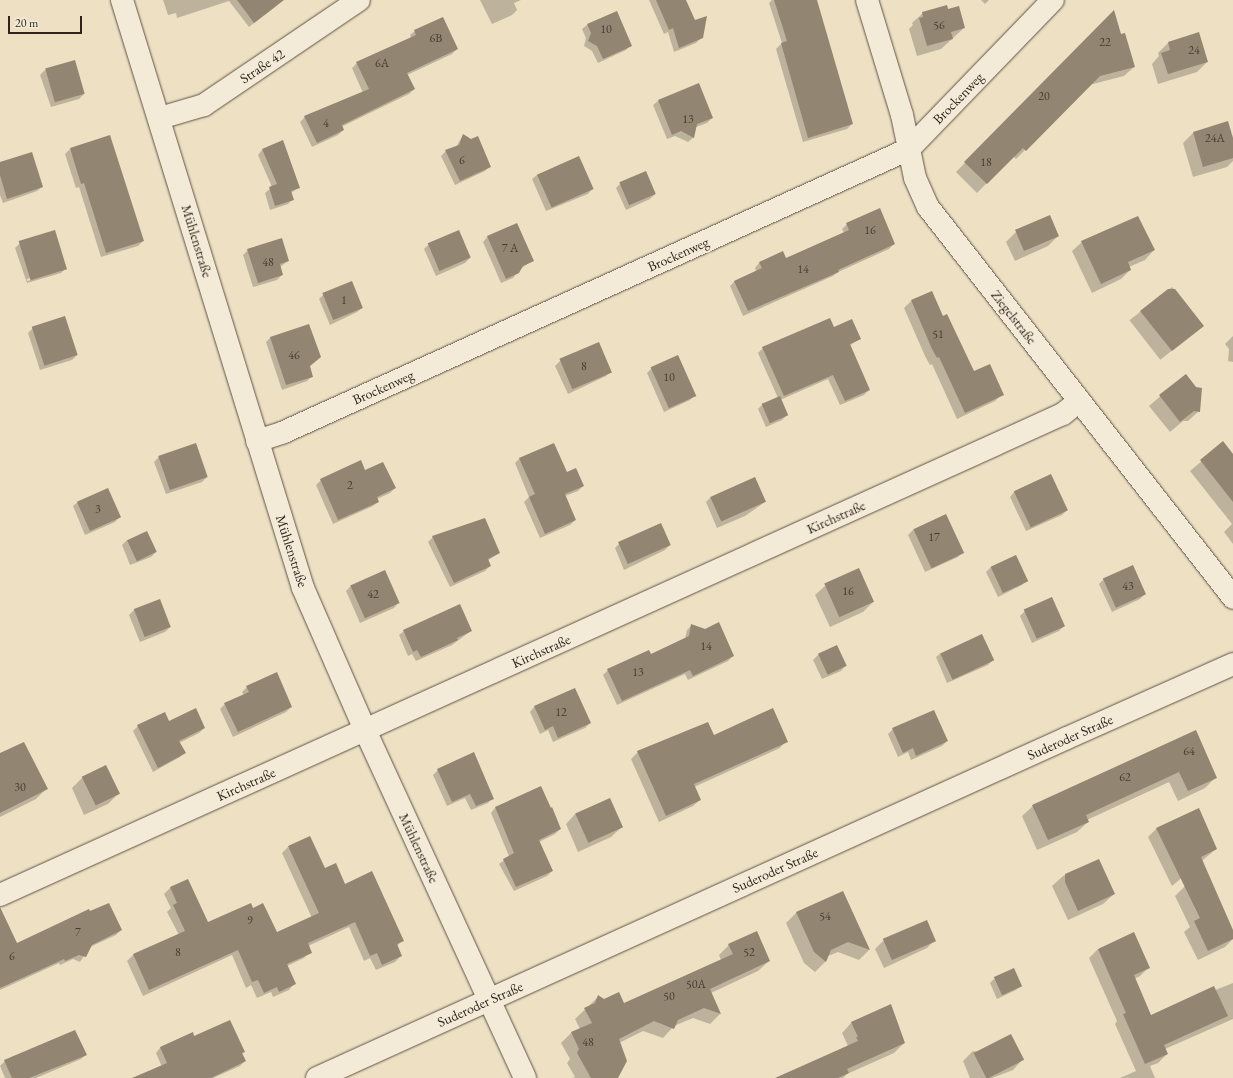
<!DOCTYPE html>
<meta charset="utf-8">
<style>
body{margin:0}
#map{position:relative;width:1233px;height:1078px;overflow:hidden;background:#ede0c3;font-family:"EB Garamond",serif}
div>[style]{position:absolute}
.shadow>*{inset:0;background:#0003;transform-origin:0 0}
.building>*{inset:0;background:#928572;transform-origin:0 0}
.roads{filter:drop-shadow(0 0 1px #5f5245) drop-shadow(0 0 1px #5f5245)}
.street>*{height:22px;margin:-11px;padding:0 11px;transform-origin:11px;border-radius:11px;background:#f3ebd8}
span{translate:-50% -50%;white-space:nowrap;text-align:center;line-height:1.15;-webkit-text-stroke:4px #f3ebd8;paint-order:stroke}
.number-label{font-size:12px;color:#483c31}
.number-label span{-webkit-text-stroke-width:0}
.street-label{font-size:14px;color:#30231b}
.scale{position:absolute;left:8px;top:16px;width:74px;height:18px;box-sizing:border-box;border:2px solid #30231b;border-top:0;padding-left:5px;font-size:12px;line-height:14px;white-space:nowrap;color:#30231b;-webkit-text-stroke:3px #f3ebd8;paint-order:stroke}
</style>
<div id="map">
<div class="shadow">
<i style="clip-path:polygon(163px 0,279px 0,275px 7px,249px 27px,229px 1px,177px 18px,176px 13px,168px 15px)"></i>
<i style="clip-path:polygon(480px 0,521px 0,514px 3px,517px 10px,512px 15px,492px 24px)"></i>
<i style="clip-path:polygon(649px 0,685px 0,702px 37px,696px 43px,674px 52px,668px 32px,664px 34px)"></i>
<i style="clip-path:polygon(772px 0,816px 0,852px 124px,847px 129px,803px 142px,776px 49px,782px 43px,769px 3px)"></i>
<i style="clip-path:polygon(981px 0,989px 0,985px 4px)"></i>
<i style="clip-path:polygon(947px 11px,964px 28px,941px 49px,917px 56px,909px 29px,913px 25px,912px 23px,923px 13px)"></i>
<i style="clip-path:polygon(616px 12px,631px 45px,626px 50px,598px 63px,592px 51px,584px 46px,586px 38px,582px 29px,587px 25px)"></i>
<i style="clip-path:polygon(1113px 12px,1120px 35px,1134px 67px,1124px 76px,1089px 85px,1016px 159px,1013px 156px,977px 193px,956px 172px)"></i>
<i style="clip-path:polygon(415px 31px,457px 49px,452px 54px,407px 75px,414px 89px,409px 94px,341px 127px,343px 130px,338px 135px,312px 147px,300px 122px,305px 117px,363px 93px,352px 68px,357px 63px,411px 38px,410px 35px)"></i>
<i style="clip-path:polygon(1168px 43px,1207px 62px,1197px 72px,1158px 84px,1152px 64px,1159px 56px,1158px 53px)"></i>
<i style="clip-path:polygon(45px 70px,84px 94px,79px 99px,51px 107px,40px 75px)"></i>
<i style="clip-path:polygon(698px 84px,712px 118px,707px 123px,696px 127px,693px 138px,688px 142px,675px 136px,667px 139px,653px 105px,658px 101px)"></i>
<i style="clip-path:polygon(1193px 133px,1233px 142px,1233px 161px,1227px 167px,1193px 177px,1183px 143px)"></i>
<i style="clip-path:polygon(463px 135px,490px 166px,485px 171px,455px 185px,441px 156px,446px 151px,456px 147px)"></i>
<i style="clip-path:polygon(282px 141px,298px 188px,291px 193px,293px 199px,288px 204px,270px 210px,265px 193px,272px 187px,258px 155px,262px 150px)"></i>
<i style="clip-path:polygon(70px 149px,143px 241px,138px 246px,101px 257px,79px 187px,76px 188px,65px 154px)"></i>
<i style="clip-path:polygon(578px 157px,592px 189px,588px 194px,546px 211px,532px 179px,537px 175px)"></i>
<i style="clip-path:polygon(0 163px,42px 187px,37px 191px,3px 203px,0 195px)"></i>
<i style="clip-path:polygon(621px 183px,655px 194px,650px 199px,626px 210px,616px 188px)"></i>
<i style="clip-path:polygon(1049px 217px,1058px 236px,1048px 246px,1015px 261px,1006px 242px,1016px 232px)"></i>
<i style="clip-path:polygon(847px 224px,894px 244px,889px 249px,836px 273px,833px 276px,743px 316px,730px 286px,735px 281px,756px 271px,755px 268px,759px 263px,786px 259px,844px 233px,842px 229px)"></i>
<i style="clip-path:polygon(516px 225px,532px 261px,520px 269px,513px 278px,501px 283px,483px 242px,487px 237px)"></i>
<i style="clip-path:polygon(1082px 242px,1154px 250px,1145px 260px,1129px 267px,1130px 270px,1121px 279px,1092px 293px,1072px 251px)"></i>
<i style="clip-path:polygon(evenodd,20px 243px,66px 268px,61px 273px,27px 283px,15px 248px,20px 243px,61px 269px,61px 271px,27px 281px,27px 279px,61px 269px)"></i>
<i style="clip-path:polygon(429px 244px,470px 258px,465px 263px,436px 276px,424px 249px)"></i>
<i style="clip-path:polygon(248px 250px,288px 261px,280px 267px,282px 275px,277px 280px,253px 287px,243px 255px)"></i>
<i style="left:1172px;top:287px;width:50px;height:54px;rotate:52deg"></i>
<i style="clip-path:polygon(324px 294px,362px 308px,357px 312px,330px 325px,319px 299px)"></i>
<i style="clip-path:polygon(911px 301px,942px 317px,973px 373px,1002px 394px,995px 401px,957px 419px,932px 364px,930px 365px,925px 356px,904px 308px)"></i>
<i style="clip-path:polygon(33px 328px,77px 355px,72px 360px,40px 370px,28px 333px)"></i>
<i style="clip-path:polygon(834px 328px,860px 339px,849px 346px,869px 390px,864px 395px,840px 405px,828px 379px,780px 400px,787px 415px,782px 420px,766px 427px,758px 409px,762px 405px,778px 398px,758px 353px,763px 348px)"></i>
<i style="clip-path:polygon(1233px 336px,1233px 362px,1228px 361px,1229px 349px,1225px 344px)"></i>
<i style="clip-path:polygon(271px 337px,309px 366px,312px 376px,307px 381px,282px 390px,266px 342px)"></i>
<i style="clip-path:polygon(598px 343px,611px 371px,606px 376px,568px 394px,555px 366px,560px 361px)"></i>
<i style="clip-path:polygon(652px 368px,695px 395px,690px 400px,664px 412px,647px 373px)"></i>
<i style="clip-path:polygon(1185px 375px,1199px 411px,1188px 421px,1183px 421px,1170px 432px,1149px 406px)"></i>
<i style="clip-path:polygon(1223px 443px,1233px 455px,1233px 544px,1224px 532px,1232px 524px,1190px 471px)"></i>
<i style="clip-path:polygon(159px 457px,207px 477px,202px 482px,166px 494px,154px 462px)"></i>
<i style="clip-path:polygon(520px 458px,567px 474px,583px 486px,578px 491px,565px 496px,575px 520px,570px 525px,540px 538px,524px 502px,529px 497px,515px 463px)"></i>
<i style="clip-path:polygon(1050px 475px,1067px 510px,1062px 515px,1026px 531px,1010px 497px,1014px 492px)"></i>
<i style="clip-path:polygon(321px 480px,395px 488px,390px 493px,377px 499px,378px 502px,373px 506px,333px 524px,316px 485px)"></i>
<i style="clip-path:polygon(711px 497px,765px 502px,745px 516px,717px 528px,706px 502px)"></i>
<i style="clip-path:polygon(78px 502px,120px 517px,115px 522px,85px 535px,73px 506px)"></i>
<i style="clip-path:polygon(945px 516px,962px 552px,958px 557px,925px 572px,908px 535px,913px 530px)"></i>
<i style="clip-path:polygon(433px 537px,499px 553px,487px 561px,490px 566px,485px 571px,450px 587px,428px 542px)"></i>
<i style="clip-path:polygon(127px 540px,156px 552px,151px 557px,130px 565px,122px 545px)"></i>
<i style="clip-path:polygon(620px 543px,670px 545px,665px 550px,624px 570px,615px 548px)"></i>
<i style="clip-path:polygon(991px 567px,1027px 580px,1022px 585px,998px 597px,986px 572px)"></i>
<i style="clip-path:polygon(1104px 579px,1145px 594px,1140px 599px,1112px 612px,1099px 584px)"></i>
<i style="clip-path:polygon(826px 585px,873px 602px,863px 612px,830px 627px,815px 595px)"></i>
<i style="clip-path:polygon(351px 586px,398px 603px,394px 608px,360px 623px,346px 591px)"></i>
<i style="clip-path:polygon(160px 601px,170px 627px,165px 632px,140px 642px,129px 615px,134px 610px)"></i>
<i style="clip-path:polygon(1025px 611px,1064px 626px,1059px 631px,1032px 643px,1020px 616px)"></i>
<i style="clip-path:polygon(692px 625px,733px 656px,728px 661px,688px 680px,685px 674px,617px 705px,603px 675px,608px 670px,650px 655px,685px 639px,687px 630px)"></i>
<i style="clip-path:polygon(404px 631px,471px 631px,452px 645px,416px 661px,412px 654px,408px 656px,399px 635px)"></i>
<i style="clip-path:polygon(837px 646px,845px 666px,841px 671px,822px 679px,813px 660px,818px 655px)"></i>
<i style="clip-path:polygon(941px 653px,993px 660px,988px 665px,947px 683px,936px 657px)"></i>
<i style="clip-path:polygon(247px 687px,291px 707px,286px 712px,233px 737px,220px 709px,225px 704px,244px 695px,242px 692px)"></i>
<i style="clip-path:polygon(574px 690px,590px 723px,585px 728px,553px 742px,548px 730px,540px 734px,530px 712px,534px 707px)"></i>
<i style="clip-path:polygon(169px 722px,204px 728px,199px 733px,179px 743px,185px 752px,180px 757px,153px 772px,133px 731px,138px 726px)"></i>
<i style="clip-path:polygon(893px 729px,947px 741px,942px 746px,911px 760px,908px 752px,898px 757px,888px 734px)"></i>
<i style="clip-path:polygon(1195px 732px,1216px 777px,1205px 788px,1178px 801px,1169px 782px,1087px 820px,1088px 822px,1077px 832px,1037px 850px,1022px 816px,1033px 806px)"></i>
<i style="clip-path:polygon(714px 736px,786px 741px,780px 748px,694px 787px,700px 800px,693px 806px,659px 822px,631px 759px,638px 752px)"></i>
<i style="clip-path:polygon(0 755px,46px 789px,36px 799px,0 817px)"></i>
<i style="clip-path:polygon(106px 767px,118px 794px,108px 804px,84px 815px,72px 788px,82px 778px)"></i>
<i style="clip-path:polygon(438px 770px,493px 798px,488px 803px,471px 810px,465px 798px,447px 806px,433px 775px)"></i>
<i style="clip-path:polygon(495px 808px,560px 829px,555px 834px,539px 842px,552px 871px,547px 876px,514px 891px,499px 864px,509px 856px,491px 813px)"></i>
<i style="clip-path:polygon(576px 813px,622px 827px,611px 837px,578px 852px,566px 824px)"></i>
<i style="clip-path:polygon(1157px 828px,1216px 849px,1172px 886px,1148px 837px)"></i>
<i style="clip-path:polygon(288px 847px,345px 885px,403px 940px,397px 946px,401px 956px,395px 962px,376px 970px,370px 958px,364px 961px,349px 927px,308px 946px,310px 952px,304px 958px,287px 966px,295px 983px,289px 990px,273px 997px,271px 992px,257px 998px,251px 985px,246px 988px,232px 955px,143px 996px,127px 961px,133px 955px,179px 935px,167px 912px,171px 908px,164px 894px,170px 888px,187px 880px,208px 924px,253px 909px,277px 933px,312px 918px,282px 853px)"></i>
<i style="clip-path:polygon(1098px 860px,1114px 894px,1103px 904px,1068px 920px,1052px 886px,1063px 876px)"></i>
<i style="clip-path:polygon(1185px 886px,1233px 932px,1233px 939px,1225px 947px,1198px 960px,1184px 932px,1190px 927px,1175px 896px)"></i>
<i style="clip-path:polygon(843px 892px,869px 950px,859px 960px,838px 952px,828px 956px,826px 961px,815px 972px,804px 963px,786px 923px,796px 913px)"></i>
<i style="clip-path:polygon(927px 922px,935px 940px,927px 948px,884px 968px,875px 949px,883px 941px)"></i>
<i style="clip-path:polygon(121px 930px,116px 935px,90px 947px,80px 962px,73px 959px,60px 965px,59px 963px,0 990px,0 942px,17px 944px)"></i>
<i style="clip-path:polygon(729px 945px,769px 961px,758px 971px,711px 993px,720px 1014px,710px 1024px,693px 1018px,674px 1026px,663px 1038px,643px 1031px,619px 1043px,617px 1078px,572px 1078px,575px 1077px,567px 1063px,570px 1059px,561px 1043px,571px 1033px,580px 1029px,575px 1019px,598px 997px,604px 1000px,624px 1005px,721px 960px,719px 955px)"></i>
<i style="clip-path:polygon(1098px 949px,1149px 967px,1140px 976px,1134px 979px,1150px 1016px,1233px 983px,1233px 1019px,1165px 1049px,1167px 1054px,1158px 1063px,1150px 1066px,1155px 1078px,1120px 1078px,1136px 1071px,1115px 1024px,1117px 1021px,1089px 958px)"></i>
<i style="clip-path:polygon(994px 979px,1021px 985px,1016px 990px,997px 999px,990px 983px)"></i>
<i style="clip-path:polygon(852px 1022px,904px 1043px,894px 1053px,847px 1074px,843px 1078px,793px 1078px,848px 1046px,842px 1033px)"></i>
<i style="clip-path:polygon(192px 1034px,194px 1038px,244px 1052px,242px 1054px,245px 1061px,240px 1066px,213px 1078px,138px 1078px,162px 1067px,156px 1053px,160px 1048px)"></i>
<i style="clip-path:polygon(973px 1051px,1023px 1059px,1013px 1070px,992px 1078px,970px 1078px,963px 1061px)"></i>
<i style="clip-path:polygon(86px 1055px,81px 1059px,36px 1078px,5px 1078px,0 1066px,5px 1061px)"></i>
</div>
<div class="building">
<i style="clip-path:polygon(237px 0,284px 0,254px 23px)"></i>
<i style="clip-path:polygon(656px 0,686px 0,695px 20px,707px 16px,703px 38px,679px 48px,673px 28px,669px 30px)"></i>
<i style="clip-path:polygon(774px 0,817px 0,853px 124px,808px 138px,781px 43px,787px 41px)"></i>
<i style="clip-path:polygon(947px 5px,948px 9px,959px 6px,965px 28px,951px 32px,953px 39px,927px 46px,919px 18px,923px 17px,922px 12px)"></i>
<i style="clip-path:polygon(1114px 10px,1121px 34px,1125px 33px,1135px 67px,1100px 76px,1026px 151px,1023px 148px,987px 184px,964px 162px)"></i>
<i style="clip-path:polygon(617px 11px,632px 46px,603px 59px,597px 46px,588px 41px,591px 33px,587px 24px)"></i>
<i style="clip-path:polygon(443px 17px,458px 49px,407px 73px,415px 89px,342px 125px,344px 130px,317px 143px,304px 116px,369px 89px,356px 62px,416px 35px,414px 30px)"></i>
<i style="clip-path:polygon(1199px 32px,1208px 62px,1168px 74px,1161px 53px,1170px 50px,1168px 42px)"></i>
<i style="left:75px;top:60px;width:35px;height:31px;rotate:74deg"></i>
<i style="clip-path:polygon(699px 83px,713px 118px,697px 124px,694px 138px,681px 131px,672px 135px,658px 100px)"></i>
<i style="clip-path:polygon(1228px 121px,1233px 138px,1233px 158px,1203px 167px,1193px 132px)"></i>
<i style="clip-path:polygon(463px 134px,471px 139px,478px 136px,491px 167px,460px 181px,445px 150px,459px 145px)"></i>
<i style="clip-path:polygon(110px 135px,144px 241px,106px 253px,84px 183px,81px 184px,70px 148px)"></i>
<i style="clip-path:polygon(283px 140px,300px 188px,291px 191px,294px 200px,275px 206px,269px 187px,277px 184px,262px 149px)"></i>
<i style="clip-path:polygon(32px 152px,43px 187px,7px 199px,0 175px,0 162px)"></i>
<i style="left:579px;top:156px;width:36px;height:46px;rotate:66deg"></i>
<i style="left:646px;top:171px;width:25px;height:29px;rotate:67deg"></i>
<i style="clip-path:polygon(880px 208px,895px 244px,838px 270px,839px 272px,748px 311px,734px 281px,762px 268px,759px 262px,783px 251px,786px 258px,849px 230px,846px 223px)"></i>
<i style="left:1050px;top:215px;width:23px;height:38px;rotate:67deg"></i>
<i style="clip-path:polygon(1138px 216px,1155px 250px,1128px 262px,1131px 270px,1101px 284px,1081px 241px)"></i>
<i style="clip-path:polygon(517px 223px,534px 261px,523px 266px,519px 273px,506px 279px,487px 236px)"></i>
<i style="left:55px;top:230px;width:41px;height:38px;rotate:73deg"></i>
<i style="left:459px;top:230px;width:30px;height:34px;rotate:67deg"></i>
<i style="clip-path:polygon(282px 238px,289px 261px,280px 264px,283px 275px,258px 283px,247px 249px)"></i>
<i style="left:352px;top:281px;width:29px;height:32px;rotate:68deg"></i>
<i style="clip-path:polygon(1168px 289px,1175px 289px,1204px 326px,1172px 351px,1140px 311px)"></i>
<i style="clip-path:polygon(932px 291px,943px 316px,947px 314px,974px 371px,990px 364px,1004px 395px,965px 413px,939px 357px,937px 358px,932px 349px,911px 300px)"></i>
<i style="left:65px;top:316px;width:41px;height:35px;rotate:72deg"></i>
<i style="clip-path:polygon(830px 318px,834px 327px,852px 319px,861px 339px,850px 344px,870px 390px,845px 401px,833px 375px,784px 396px,762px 347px)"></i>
<i style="clip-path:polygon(309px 324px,321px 357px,310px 366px,313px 377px,286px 385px,270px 337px)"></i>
<i style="left:599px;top:342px;width:33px;height:43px;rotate:67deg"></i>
<i style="left:678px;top:355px;width:45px;height:30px;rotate:66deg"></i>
<i style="clip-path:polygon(1186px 374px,1196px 387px,1202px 388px,1200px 412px,1194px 411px,1180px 422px,1159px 395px)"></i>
<i style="left:780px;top:396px;width:21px;height:20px;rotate:67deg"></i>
<i style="clip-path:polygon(1223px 441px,1233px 454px,1233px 502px,1200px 460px)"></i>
<i style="left:196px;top:443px;width:36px;height:40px;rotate:71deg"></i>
<i style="clip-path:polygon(554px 443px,567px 472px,576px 468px,584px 486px,565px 494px,576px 520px,545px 534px,529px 497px,535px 494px,519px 458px)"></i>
<i style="clip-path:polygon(361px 460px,365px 470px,383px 462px,396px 488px,377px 497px,379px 502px,338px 520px,320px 479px)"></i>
<i style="left:1051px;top:474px;width:40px;height:41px;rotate:65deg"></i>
<i style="left:755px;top:477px;width:27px;height:49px;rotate:66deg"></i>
<i style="left:108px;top:488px;width:32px;height:34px;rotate:66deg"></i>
<i style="left:946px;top:514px;width:43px;height:36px;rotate:65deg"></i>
<i style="clip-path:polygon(485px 518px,500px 553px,488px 559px,491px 566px,454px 583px,432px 536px)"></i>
<i style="left:661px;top:523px;width:24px;height:47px;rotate:66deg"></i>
<i style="left:147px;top:531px;width:23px;height:22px;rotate:65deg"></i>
<i style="left:1016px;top:555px;width:29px;height:28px;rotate:65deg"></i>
<i style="left:1133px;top:565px;width:32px;height:33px;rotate:66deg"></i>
<i style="left:859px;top:568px;width:37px;height:38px;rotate:66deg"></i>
<i style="left:385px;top:570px;width:36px;height:38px;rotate:66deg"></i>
<i style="left:1052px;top:597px;width:32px;height:31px;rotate:66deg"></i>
<i style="left:160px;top:599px;width:30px;height:28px;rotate:69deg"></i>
<i style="clip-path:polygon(460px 604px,472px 631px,457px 638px,458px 640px,421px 657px,417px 650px,413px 652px,403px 630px)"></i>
<i style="clip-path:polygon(719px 622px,734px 656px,693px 676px,690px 670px,622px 701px,607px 669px,649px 650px,651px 654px,689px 636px,691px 624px,705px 629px)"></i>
<i style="left:982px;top:634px;width:29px;height:46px;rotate:65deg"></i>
<i style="left:837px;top:645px;width:23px;height:21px;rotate:65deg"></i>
<i style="clip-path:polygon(277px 672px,292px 707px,238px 732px,224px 703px,249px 692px,246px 686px)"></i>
<i style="clip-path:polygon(575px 688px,591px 723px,558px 738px,553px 726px,545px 730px,534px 706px)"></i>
<i style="clip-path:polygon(196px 708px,205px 728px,179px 741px,186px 753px,158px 768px,137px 725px,165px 712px,169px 721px)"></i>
<i style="clip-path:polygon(773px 708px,788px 742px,694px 784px,701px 800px,666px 816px,637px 751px,708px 722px,714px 735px)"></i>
<i style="clip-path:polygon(934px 710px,948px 741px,916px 756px,913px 748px,903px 753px,892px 728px)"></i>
<i style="clip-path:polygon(1196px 730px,1217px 778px,1188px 791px,1179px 772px,1086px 815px,1089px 822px,1048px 840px,1032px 805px)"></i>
<i style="clip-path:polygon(24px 742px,48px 789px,0 813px,0 753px)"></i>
<i style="clip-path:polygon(474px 752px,494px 799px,476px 806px,470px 794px,452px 802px,437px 769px)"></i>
<i style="left:106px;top:765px;width:32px;height:27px;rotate:64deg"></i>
<i style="clip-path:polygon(541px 786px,551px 808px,552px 807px,561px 829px,539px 840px,553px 871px,516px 887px,503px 859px,514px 853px,495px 807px)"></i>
<i style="left:610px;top:798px;width:32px;height:38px;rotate:66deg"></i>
<i style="clip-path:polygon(1199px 808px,1217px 849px,1201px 857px,1233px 930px,1233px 939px,1208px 951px,1194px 921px,1200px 918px,1156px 828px)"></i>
<i style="clip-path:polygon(310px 836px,325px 868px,336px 863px,345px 884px,372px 871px,404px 941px,397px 944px,402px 956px,382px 965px,377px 953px,370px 956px,355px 922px,308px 943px,312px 953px,287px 964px,296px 984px,279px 992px,277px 987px,264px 993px,258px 980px,252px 982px,238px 950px,149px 990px,133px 954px,185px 931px,173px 905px,177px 903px,170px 887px,188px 879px,208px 922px,251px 903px,253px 908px,263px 903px,277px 932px,319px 913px,288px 846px)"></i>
<i style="clip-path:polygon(1099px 859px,1115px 894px,1078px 911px,1065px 882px,1065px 874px)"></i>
<i style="clip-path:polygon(843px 891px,870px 950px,848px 942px,831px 950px,826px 962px,814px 952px,796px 912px)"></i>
<i style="clip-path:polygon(109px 903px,122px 930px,92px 945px,86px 957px,79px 955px,65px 961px,64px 959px,0 988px,0 907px,17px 943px,89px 909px,90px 911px)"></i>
<i style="left:927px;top:920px;width:23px;height:48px;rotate:67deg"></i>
<i style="clip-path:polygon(757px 931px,770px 961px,710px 989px,721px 1014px,704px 1008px,678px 1020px,674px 1029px,654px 1021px,619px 1039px,627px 1061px,618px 1078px,591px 1078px,577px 1053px,579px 1049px,571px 1032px,592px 1023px,584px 1008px,595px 1003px,598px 995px,604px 999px,619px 992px,624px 1003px,733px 954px,728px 944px)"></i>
<i style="clip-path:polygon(1134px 932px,1150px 968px,1134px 975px,1151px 1015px,1214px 986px,1228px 1016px,1164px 1045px,1168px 1054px,1145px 1064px,1123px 1014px,1126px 1013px,1098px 949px)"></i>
<i style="left:1014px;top:968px;width:20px;height:22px;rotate:66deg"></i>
<i style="clip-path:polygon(891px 1004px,905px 1043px,847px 1069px,849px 1073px,838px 1078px,775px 1078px,858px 1041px,856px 1037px,858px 1037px,851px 1022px)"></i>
<i style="clip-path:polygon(230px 1020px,245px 1052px,242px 1053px,246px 1061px,211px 1078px,132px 1078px,167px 1063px,160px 1047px,193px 1032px,194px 1036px)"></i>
<i style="clip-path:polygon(75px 1030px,87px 1055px,29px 1078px,12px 1078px,4px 1060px)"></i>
<i style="left:1011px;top:1034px;width:29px;height:42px;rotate:63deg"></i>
</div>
<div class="roads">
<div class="street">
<i style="left:122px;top:0;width:615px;rotate:72.89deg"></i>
<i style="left:303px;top:588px;width:155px;rotate:66.4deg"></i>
<i style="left:365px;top:730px;width:383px;rotate:65.3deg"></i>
<i style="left:867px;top:0;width:120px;rotate:73.1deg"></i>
<i style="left:902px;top:115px;width:64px;rotate:78.3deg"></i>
<i style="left:915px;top:178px;width:32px;rotate:66deg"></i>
<i style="left:928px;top:207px;width:496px;rotate:52deg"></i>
<i style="left:160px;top:118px;width:46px;rotate:-16.5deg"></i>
<i style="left:204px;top:105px;width:187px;rotate:-34.1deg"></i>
<i style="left:257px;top:441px;width:28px;rotate:-18deg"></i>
<i style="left:284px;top:432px;width:686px;rotate:-24.36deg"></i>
<i style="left:909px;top:149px;width:207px;rotate:-46deg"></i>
<i style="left:0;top:895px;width:1167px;rotate:-24.35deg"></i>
<i style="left:1063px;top:414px;width:21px;rotate:-39deg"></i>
<i style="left:317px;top:1078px;width:823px;rotate:-24.39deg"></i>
<i style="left:1067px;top:738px;width:182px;rotate:-24deg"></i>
</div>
</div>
<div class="number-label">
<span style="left:939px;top:26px">56</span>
<span style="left:606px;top:30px">10</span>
<span style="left:436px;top:39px">6B</span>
<span style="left:1105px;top:43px">22</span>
<span style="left:1194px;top:51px">24</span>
<span style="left:382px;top:64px">6A</span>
<span style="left:1044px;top:97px">20</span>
<span style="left:688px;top:120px">13</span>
<span style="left:326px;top:124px">4</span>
<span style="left:1215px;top:139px">24A</span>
<span style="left:462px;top:161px">6</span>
<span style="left:986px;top:163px">18</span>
<span style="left:870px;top:231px">16</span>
<span style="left:510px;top:249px">7 A</span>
<span style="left:268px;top:263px">48</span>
<span style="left:803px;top:270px">14</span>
<span style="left:344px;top:301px">1</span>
<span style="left:938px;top:335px">51</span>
<span style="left:294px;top:356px">46</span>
<span style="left:584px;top:367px">8</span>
<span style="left:669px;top:378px">10</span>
<span style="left:350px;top:486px">2</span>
<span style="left:98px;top:510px">3</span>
<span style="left:934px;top:538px">17</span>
<span style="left:1128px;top:587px">43</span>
<span style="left:848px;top:592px">16</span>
<span style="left:373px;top:595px">42</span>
<span style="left:706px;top:647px">14</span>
<span style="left:638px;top:673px">13</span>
<span style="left:561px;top:713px">12</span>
<span style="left:1189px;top:752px">64</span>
<span style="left:1125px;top:778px">62</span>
<span style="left:20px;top:788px">30</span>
<span style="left:825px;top:917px">54</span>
<span style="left:250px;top:921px">9</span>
<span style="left:78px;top:933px">7</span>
<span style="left:178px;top:953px">8</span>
<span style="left:749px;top:953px">52</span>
<span style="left:12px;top:957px">6</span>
<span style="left:696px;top:985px">50A</span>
<span style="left:669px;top:997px">50</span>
<span style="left:588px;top:1043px">48</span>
</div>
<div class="street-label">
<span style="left:262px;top:66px;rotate:-34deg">Straße 42</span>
<span style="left:958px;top:98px;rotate:-46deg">Brockenweg</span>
<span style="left:197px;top:241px;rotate:73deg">Mühlenstraße</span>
<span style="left:678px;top:254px;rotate:-24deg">Brockenweg</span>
<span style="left:1014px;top:317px;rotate:52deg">Ziegelstraße</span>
<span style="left:383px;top:387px;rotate:-24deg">Brockenweg</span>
<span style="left:836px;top:517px;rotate:-24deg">Kirchstraße</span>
<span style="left:292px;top:551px;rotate:72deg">Mühlenstraße</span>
<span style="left:541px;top:651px;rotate:-24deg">Kirchstraße</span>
<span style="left:1070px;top:737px;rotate:-24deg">Suderoder Straße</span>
<span style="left:246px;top:784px;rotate:-24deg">Kirchstraße</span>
<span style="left:419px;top:848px;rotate:65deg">Mühlenstraße</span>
<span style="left:775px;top:870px;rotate:-24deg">Suderoder Straße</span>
<span style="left:480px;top:1004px;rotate:-24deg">Suderoder Straße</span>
</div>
<div class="scale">20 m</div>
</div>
